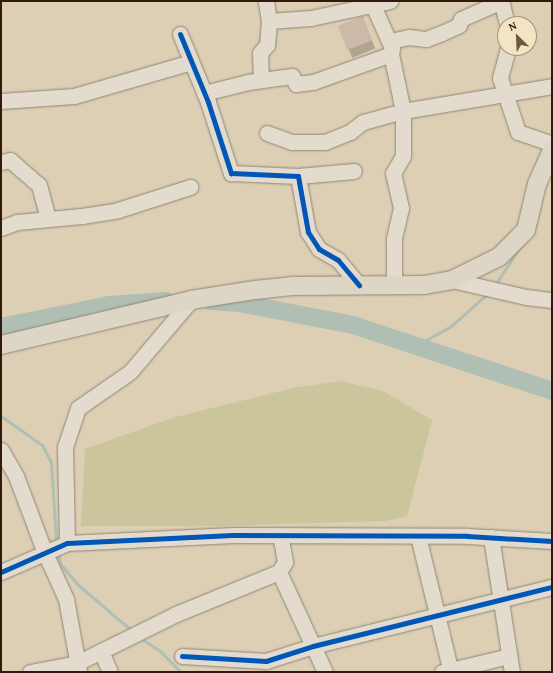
<!DOCTYPE html>
<style>
body{margin:0}
#map{position:relative;width:553px;height:673px;overflow:hidden;background:#dccfb4;font-family:"Gentium Book Plus",serif}
div>[style]{position:absolute}
.green>*{inset:0;background:#cac59a}
.shadow>*{inset:0;background:#0003;transform-origin:0 0}
.stream>*{height:3px;margin:-1.5px;padding:0 1.5px;transform-origin:1.5px;border-radius:1.5px;background:#b1beb3}
.river>*{height:18px;margin:-9px;padding:0 9px;transform-origin:9px;border-radius:9px;background:#b1beb3}
.building>*{inset:0;background:#ccb9a7;transform-origin:0 0}
.roads{filter:drop-shadow(0 0 1px #908575) drop-shadow(0 0 1px #908575)}
.minor>*{height:15px;margin:-7.5px;padding:0 7.5px;transform-origin:7.5px;border-radius:7.5px;background:#e3dcce}
.major>*{height:18px;margin:-9px;padding:0 9px;transform-origin:9px;border-radius:9px;background:#ddd6c7}
.cycleway>*{height:5px;margin:-2.5px;padding:0 2.5px;transform-origin:2.5px;border-radius:2.5px;background:#0057b8}
span{translate:-50% -50%;white-space:nowrap;text-align:center;line-height:1.15;-webkit-text-stroke:3px #f3e4c4;paint-order:stroke}
.frame{position:absolute;inset:0;border:2px solid #33190b;pointer-events:none}
.north{position:absolute;left:497px;top:16px;width:40px;height:40px;box-sizing:border-box;background:#f3e4c4;border:1px solid #a6937a;border-radius:50%;rotate:336deg;font-size:11px;font-weight:700;line-height:16px;text-align:center;color:#33190b}
.north::after{content:'';display:block;margin:auto;width:14px;height:18px;background:#6e5946;clip-path:polygon(50% 0,100% 100%,50% 72%,0 100%)}
</style>
<div id="map">
<div class="green">
<i style="clip-path:polygon(341px 381px,383px 391px,432px 420px,407px 516px,385px 521px,215px 526px,81px 526px,85px 449px,172px 418px,293px 388px)"></i>
</div>
<div class="shadow">
<i style="left:362px;top:17px;width:34px;height:25px;rotate:67deg"></i>
</div>
<div class="stream">
<i style="left:495px;top:285px;width:48px;rotate:-57deg"></i>
<i style="left:417px;top:345px;width:39px;rotate:-29deg"></i>
<i style="left:451px;top:326px;width:48px;rotate:-41.6deg"></i>
<i style="left:1px;top:416px;width:50px;rotate:35.3deg"></i>
<i style="left:42px;top:445px;width:19px;rotate:62deg"></i>
<i style="left:51px;top:462px;width:80px;rotate:86.4deg"></i>
<i style="left:58px;top:552px;width:11px;rotate:80deg"></i>
<i style="left:60px;top:563px;width:26px;rotate:51deg"></i>
<i style="left:76px;top:583px;width:74px;rotate:40.6deg"></i>
<i style="left:139px;top:637px;width:27px;rotate:34deg"></i>
<i style="left:161px;top:652px;width:28px;rotate:46deg"></i>
</div>
<div class="river">
<i style="left:210px;top:301px;width:29px;rotate:4deg"></i>
<i style="left:239px;top:303px;width:116px;rotate:10.9deg"></i>
<i style="left:353px;top:325px;width:210px;rotate:18.3deg"></i>
<i style="left:1px;top:327px;width:110px;rotate:-11.5deg"></i>
<i style="left:109px;top:305px;width:57px;rotate:-4deg"></i>
</div>
<div class="building">
<i style="left:363px;top:16px;width:26px;height:27px;rotate:69deg"></i>
</div>
<div class="roads">
<div class="minor">
<i style="left:371px;top:1px;width:51px;rotate:65.9deg"></i>
<i style="left:392px;top:48px;width:6px;rotate:99deg"></i>
<i style="left:391px;top:54px;width:58px;rotate:78.1deg"></i>
<i style="left:403px;top:111px;width:45px;rotate:90deg"></i>
<i style="left:403px;top:156px;width:20px;rotate:120deg"></i>
<i style="left:393px;top:173px;width:36px;rotate:77deg"></i>
<i style="left:401px;top:208px;width:32px;rotate:103deg"></i>
<i style="left:394px;top:239px;width:46px;rotate:90deg"></i>
<i style="left:501px;top:1px;width:24px;rotate:75deg"></i>
<i style="left:269px;top:21px;width:42px;rotate:-4.1deg"></i>
<i style="left:311px;top:18px;width:81px;rotate:-12.1deg"></i>
<i style="left:180px;top:34px;width:74px;rotate:67.6deg"></i>
<i style="left:208px;top:102px;width:75px;rotate:72.1deg"></i>
<i style="left:231px;top:173px;width:67px;rotate:2.6deg"></i>
<i style="left:298px;top:176px;width:57px;rotate:79.9deg"></i>
<i style="left:308px;top:232px;width:20px;rotate:57deg"></i>
<i style="left:319px;top:249px;width:22px;rotate:30deg"></i>
<i style="left:338px;top:260px;width:33px;rotate:50deg"></i>
<i style="left:390px;top:41px;width:19px;rotate:-12deg"></i>
<i style="left:409px;top:37px;width:17px;rotate:7deg"></i>
<i style="left:426px;top:39px;width:17px;rotate:-21deg"></i>
<i style="left:442px;top:33px;width:19px;rotate:-25deg"></i>
<i style="left:459px;top:25px;width:6px;rotate:-72deg"></i>
<i style="left:461px;top:19px;width:45px;rotate:-23.7deg"></i>
<i style="left:508px;top:48px;width:31px;rotate:105deg"></i>
<i style="left:500px;top:78px;width:57px;rotate:71.6deg"></i>
<i style="left:518px;top:132px;width:36px;rotate:19deg"></i>
<i style="left:261px;top:80px;width:27px;rotate:-92deg"></i>
<i style="left:260px;top:53px;width:11px;rotate:-49deg"></i>
<i style="left:267px;top:45px;width:24px;rotate:-85deg"></i>
<i style="left:269px;top:21px;width:20px;rotate:-99deg"></i>
<i style="left:204px;top:93px;width:45px;rotate:-14deg"></i>
<i style="left:248px;top:82px;width:44px;rotate:-7.8deg"></i>
<i style="left:292px;top:76px;width:9px;rotate:63deg"></i>
<i style="left:296px;top:84px;width:17px;rotate:-7deg"></i>
<i style="left:313px;top:82px;width:83px;rotate:-19.7deg"></i>
<i style="left:1px;top:101px;width:73px;rotate:-3.9deg"></i>
<i style="left:74px;top:96px;width:122px;rotate:-16.2deg"></i>
<i style="left:267px;top:133px;width:27px;rotate:20deg"></i>
<i style="left:292px;top:142px;width:33px"></i>
<i style="left:325px;top:142px;width:27px;rotate:-22deg"></i>
<i style="left:350px;top:132px;width:16px;rotate:-38deg"></i>
<i style="left:363px;top:122px;width:41px;rotate:-15.4deg"></i>
<i style="left:403px;top:111px;width:151px;rotate:-9.5deg"></i>
<i style="left:1px;top:162px;width:9px;rotate:-13deg"></i>
<i style="left:10px;top:160px;width:38px;rotate:41deg"></i>
<i style="left:39px;top:185px;width:34px;rotate:75deg"></i>
<i style="left:298px;top:176px;width:56px;rotate:-5.1deg"></i>
<i style="left:1px;top:228px;width:17px;rotate:-21deg"></i>
<i style="left:17px;top:222px;width:65px;rotate:-5.3deg"></i>
<i style="left:82px;top:216px;width:36px;rotate:-9deg"></i>
<i style="left:118px;top:210px;width:76px;rotate:-17.7deg"></i>
<i style="left:452px;top:280px;width:76px;rotate:12.9deg"></i>
<i style="left:526px;top:297px;width:26px;rotate:7deg"></i>
<i style="left:1px;top:450px;width:30px;rotate:60deg"></i>
<i style="left:16px;top:476px;width:82px;rotate:69.4deg"></i>
<i style="left:45px;top:553px;width:51px;rotate:65.5deg"></i>
<i style="left:66px;top:599px;width:73px;rotate:79.8deg"></i>
<i style="left:418px;top:536px;width:140px;rotate:76.4deg"></i>
<i style="left:491px;top:537px;width:137px;rotate:81.2deg"></i>
<i style="left:67px;top:543px;width:96px;rotate:-91.2deg"></i>
<i style="left:65px;top:447px;width:41px;rotate:-71.6deg"></i>
<i style="left:78px;top:408px;width:63px;rotate:-34.7deg"></i>
<i style="left:130px;top:372px;width:94px;rotate:-49.7deg"></i>
<i style="left:1px;top:572px;width:72px;rotate:-23.7deg"></i>
<i style="left:67px;top:543px;width:166px;rotate:-2.8deg"></i>
<i style="left:233px;top:535px;width:234px;rotate:0.2deg"></i>
<i style="left:467px;top:536px;width:85px;rotate:3.4deg"></i>
<i style="left:279px;top:572px;width:110px;rotate:65.3deg"></i>
<i style="left:101px;top:651px;width:23px;rotate:67deg"></i>
<i style="left:182px;top:656px;width:84px;rotate:3.4deg"></i>
<i style="left:266px;top:661px;width:49px;rotate:-17.7deg"></i>
<i style="left:313px;top:646px;width:246px;rotate:-13.9deg"></i>
<i style="left:30px;top:672px;width:48px;rotate:-10.8deg"></i>
<i style="left:77px;top:663px;width:110px;rotate:-26.3deg"></i>
<i style="left:176px;top:614px;width:111px;rotate:-22.2deg"></i>
<i style="left:279px;top:572px;width:12px;rotate:-59deg"></i>
<i style="left:285px;top:562px;width:27px;rotate:-100deg"></i>
<i style="left:442px;top:672px;width:69px;rotate:-13.4deg"></i>
</div>
<div class="major">
<i style="left:1px;top:345px;width:195px;rotate:-13.3deg"></i>
<i style="left:191px;top:300px;width:65px;rotate:-8.9deg"></i>
<i style="left:255px;top:290px;width:37px;rotate:-6deg"></i>
<i style="left:292px;top:286px;width:132px;rotate:-0.4deg"></i>
<i style="left:424px;top:285px;width:28px;rotate:-10deg"></i>
<i style="left:452px;top:280px;width:52px;rotate:-26.1deg"></i>
<i style="left:499px;top:257px;width:38px;rotate:-45deg"></i>
<i style="left:526px;top:230px;width:47px;rotate:-76.6deg"></i>
<i style="left:537px;top:184px;width:37px;rotate:-66deg"></i>
</div>
</div>
<div class="cycleway">
<i style="left:180px;top:34px;width:74px;rotate:67.6deg"></i>
<i style="left:208px;top:102px;width:75px;rotate:72.1deg"></i>
<i style="left:231px;top:173px;width:67px;rotate:2.6deg"></i>
<i style="left:298px;top:176px;width:57px;rotate:79.9deg"></i>
<i style="left:308px;top:232px;width:20px;rotate:57deg"></i>
<i style="left:319px;top:249px;width:22px;rotate:30deg"></i>
<i style="left:338px;top:260px;width:33px;rotate:50deg"></i>
<i style="left:1px;top:572px;width:72px;rotate:-23.7deg"></i>
<i style="left:67px;top:543px;width:166px;rotate:-2.8deg"></i>
<i style="left:233px;top:535px;width:234px;rotate:0.2deg"></i>
<i style="left:467px;top:536px;width:85px;rotate:3.4deg"></i>
<i style="left:182px;top:656px;width:84px;rotate:3.4deg"></i>
<i style="left:266px;top:661px;width:49px;rotate:-17.7deg"></i>
<i style="left:313px;top:646px;width:246px;rotate:-13.9deg"></i>
</div>
<div class="frame"></div>
<div class="north">N</div>
</div>
